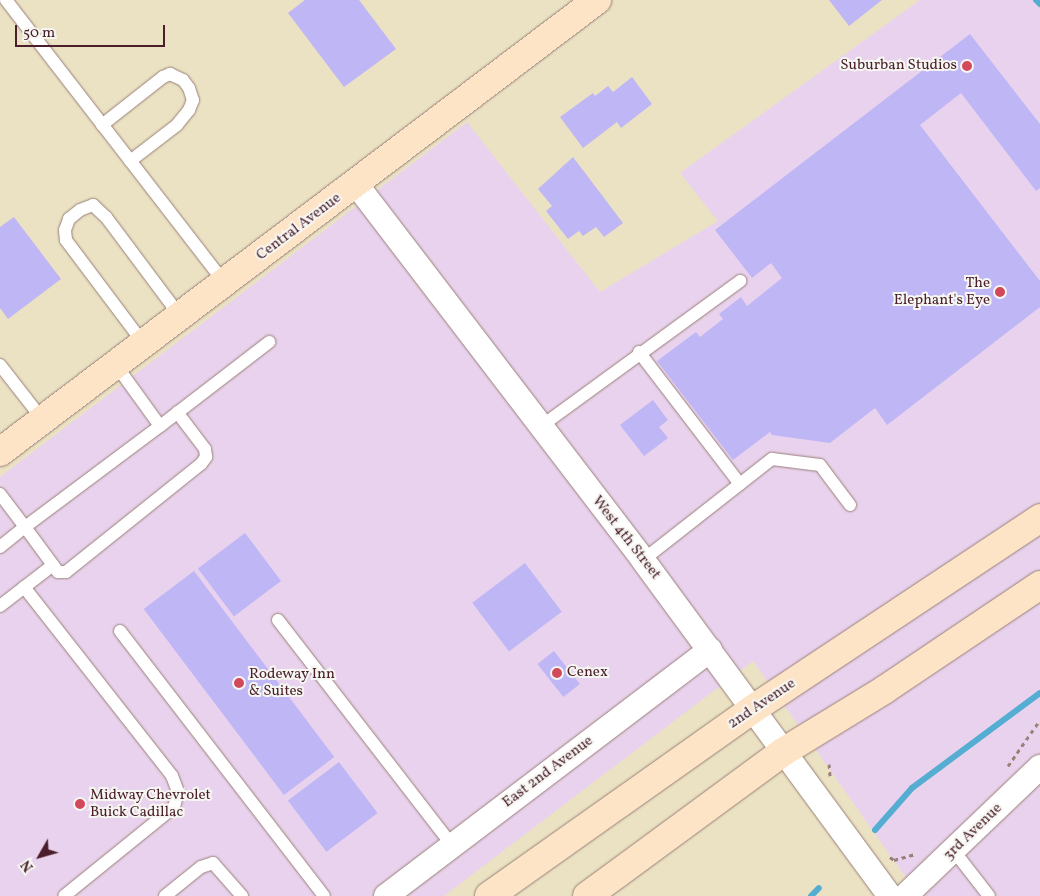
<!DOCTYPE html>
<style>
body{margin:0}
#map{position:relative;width:1040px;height:896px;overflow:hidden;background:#ebe2c4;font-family:Vollkorn,serif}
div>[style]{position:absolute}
.built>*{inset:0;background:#e9d2ed}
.stream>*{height:6px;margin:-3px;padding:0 3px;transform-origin:3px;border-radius:3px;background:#55add2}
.building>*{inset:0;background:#bfb6f6;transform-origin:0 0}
.path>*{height:3px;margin-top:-1.5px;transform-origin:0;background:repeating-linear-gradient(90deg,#9a8078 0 4px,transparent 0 8px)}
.roads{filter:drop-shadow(0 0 1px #9a8078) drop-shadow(0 0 1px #9a8078)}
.lane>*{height:12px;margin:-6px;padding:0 6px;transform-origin:6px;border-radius:6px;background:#fff}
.street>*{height:24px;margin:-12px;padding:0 12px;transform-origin:12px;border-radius:12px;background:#fff}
.secondary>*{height:28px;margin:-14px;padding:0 14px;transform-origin:14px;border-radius:14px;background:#fee4c6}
.dots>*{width:14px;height:14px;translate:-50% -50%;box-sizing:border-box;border:2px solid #f6f6f2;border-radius:50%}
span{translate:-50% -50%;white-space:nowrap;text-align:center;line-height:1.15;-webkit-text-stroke:4px #f6f6f2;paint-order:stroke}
.poi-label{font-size:15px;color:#4a1f2b}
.right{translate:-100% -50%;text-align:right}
.left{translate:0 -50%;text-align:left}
.street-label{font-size:15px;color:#4a1f2b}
.north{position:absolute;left:15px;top:831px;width:50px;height:50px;-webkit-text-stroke:4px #f6f6f2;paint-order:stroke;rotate:232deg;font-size:14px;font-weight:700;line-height:20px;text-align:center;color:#4a1f2b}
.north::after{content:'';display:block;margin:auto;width:18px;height:22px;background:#4a1f2b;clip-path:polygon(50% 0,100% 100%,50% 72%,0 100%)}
.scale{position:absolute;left:15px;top:25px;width:150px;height:22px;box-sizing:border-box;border:2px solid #4a1f2b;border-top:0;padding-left:6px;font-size:15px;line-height:18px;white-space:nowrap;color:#4a1f2b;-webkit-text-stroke:4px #f6f6f2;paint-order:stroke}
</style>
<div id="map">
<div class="built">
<i style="clip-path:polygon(920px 0,1040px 0,1040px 896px,919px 896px,753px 661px,444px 896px,0 896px,0 477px,467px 122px,600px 292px,718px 221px,680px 173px)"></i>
</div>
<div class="stream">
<i style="left:1036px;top:0;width:6px;rotate:45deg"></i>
<i style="left:875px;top:830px;width:56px;rotate:-48.6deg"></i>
<i style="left:912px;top:788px;width:159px;rotate:-36.6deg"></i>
<i style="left:811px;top:896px;width:11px;rotate:-45deg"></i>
</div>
<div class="building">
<i style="clip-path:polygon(305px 0,359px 0,396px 49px,344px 87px,288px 13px)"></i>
<i style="clip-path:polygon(829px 0,882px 0,849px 26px)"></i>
<i style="clip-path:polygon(970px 34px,1040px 124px,1040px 188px,1036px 191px,961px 93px,920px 125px,1040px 281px,1040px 307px,887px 425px,875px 408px,830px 443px,772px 435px,770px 432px,733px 460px,657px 361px,696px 332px,700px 337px,723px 319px,719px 314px,741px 297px,747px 306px,782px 278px,771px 263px,752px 278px,715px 230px)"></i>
<i style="clip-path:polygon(632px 77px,652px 104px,621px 128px,617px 122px,583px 148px,560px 117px,593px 93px,595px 96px,608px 86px,613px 92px)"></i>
<i style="clip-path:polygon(573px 157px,623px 223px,604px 237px,596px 227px,583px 236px,579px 231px,568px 239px,546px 211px,552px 206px,538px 189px)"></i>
<i style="clip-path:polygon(14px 217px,61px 279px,8px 319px,0 308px,0 227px)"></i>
<i style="clip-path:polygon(653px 400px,668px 420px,659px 427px,668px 438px,644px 456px,620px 425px)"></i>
<i style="left:245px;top:533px;width:60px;height:59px;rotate:53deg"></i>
<i style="left:525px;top:563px;width:61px;height:66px;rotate:53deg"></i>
<i style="left:194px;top:571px;width:233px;height:63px;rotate:53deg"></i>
<i style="left:554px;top:651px;width:42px;height:21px;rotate:52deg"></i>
<i style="left:339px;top:762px;width:64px;height:64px;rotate:53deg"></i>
</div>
<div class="path">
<i style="left:829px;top:764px;width:12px;rotate:85deg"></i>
<i style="left:1008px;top:766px;width:56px;rotate:-55.2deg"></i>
<i style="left:890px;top:857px;width:5px;rotate:37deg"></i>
<i style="left:894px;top:860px;width:22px;rotate:-16deg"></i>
</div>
<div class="roads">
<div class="lane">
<i style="left:6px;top:0;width:358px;rotate:52.3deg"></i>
<i style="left:102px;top:125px;width:78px;rotate:-38.2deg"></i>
<i style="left:163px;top:77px;width:8px;rotate:-23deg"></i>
<i style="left:170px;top:74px;width:14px;rotate:25deg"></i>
<i style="left:183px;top:80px;width:10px;rotate:53deg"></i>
<i style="left:189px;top:88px;width:13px;rotate:72deg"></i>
<i style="left:193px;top:100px;width:11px;rotate:112deg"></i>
<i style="left:189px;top:110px;width:19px;rotate:129deg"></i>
<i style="left:177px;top:125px;width:59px;rotate:142.5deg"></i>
<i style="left:144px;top:344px;width:130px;rotate:-126.9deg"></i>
<i style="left:66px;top:240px;width:10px;rotate:-96deg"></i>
<i style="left:65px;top:230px;width:12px;rotate:-70deg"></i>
<i style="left:69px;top:219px;width:14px;rotate:-39deg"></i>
<i style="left:80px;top:210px;width:14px;rotate:-21deg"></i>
<i style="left:93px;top:205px;width:18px;rotate:43deg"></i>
<i style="left:106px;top:217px;width:124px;rotate:53.2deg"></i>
<i style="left:639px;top:352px;width:166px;rotate:52.6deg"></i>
<i style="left:0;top:365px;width:70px;rotate:52deg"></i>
<i style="left:160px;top:426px;width:138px;rotate:-37.6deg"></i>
<i style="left:540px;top:427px;width:248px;rotate:-36.1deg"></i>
<i style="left:0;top:494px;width:41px;rotate:52.9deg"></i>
<i style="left:25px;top:527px;width:169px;rotate:-36.8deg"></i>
<i style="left:160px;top:426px;width:75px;rotate:-125.8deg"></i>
<i style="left:0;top:547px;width:32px;rotate:-39deg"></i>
<i style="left:25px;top:527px;width:56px;rotate:53.7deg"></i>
<i style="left:58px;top:572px;width:8px"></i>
<i style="left:66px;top:572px;width:173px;rotate:-38.7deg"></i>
<i style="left:201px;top:464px;width:9px;rotate:-54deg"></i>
<i style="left:206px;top:457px;width:8px;rotate:-97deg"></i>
<i style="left:205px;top:449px;width:46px;rotate:-127.1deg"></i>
<i style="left:643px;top:560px;width:164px;rotate:-38.1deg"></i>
<i style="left:772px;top:459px;width:48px;rotate:7.1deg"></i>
<i style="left:820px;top:465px;width:50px;rotate:53.1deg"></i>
<i style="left:24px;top:587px;width:240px;rotate:51.9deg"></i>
<i style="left:172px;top:776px;width:17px;rotate:69deg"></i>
<i style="left:178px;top:792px;width:16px;rotate:105deg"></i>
<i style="left:174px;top:807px;width:141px;rotate:141deg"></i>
<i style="left:0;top:606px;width:67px;rotate:-37.7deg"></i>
<i style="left:278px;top:620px;width:284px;rotate:52.3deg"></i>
<i style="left:120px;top:631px;width:334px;rotate:52.4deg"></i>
<i style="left:954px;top:851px;width:57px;rotate:52.1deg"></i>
<i style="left:165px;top:896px;width:46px;rotate:-38.9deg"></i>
<i style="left:201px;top:867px;width:13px;rotate:-18deg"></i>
<i style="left:213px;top:863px;width:44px;rotate:48.7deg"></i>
</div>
<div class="street">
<i style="left:356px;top:184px;width:473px;rotate:52.6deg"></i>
<i style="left:643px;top:560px;width:417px;rotate:53.7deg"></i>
<i style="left:386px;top:896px;width:407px;rotate:-37.2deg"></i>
<i style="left:905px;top:896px;width:187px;rotate:-43.7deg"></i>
</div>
<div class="secondary">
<i style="left:0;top:452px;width:749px;rotate:-37.13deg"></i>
<i style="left:489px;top:896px;width:324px;rotate:-35.3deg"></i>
<i style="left:753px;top:709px;width:345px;rotate:-33.6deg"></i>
<i style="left:587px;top:896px;width:243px;rotate:-36.3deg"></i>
<i style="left:783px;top:752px;width:119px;rotate:-31.5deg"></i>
<i style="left:884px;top:690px;width:188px;rotate:-33.9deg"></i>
</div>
</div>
<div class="dots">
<i style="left:967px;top:66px;background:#d1495b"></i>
<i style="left:1000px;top:292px;background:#d1495b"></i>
<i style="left:557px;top:673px;background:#d1495b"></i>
<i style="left:239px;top:683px;background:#d1495b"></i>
<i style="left:80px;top:804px;background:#d1495b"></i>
</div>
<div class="poi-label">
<span class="right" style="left:957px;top:66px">Suburban Studios</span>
<span class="right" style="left:990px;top:292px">The<br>Elephant's Eye</span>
<span class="left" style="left:567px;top:673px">Cenex</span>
<span class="left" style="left:249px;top:683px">Rodeway Inn<br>&amp; Suites</span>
<span class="left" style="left:90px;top:804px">Midway Chevrolet<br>Buick Cadillac</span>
</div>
<div class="street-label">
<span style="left:299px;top:227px;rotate:-37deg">Central Avenue</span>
<span style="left:626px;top:538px;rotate:52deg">West 4th Street</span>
<span style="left:762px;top:704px;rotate:-34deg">2nd Avenue</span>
<span style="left:548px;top:772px;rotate:-37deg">East 2nd Avenue</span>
<span style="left:973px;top:832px;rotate:-44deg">3rd Avenue</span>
</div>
<div class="north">N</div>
<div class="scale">50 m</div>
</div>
